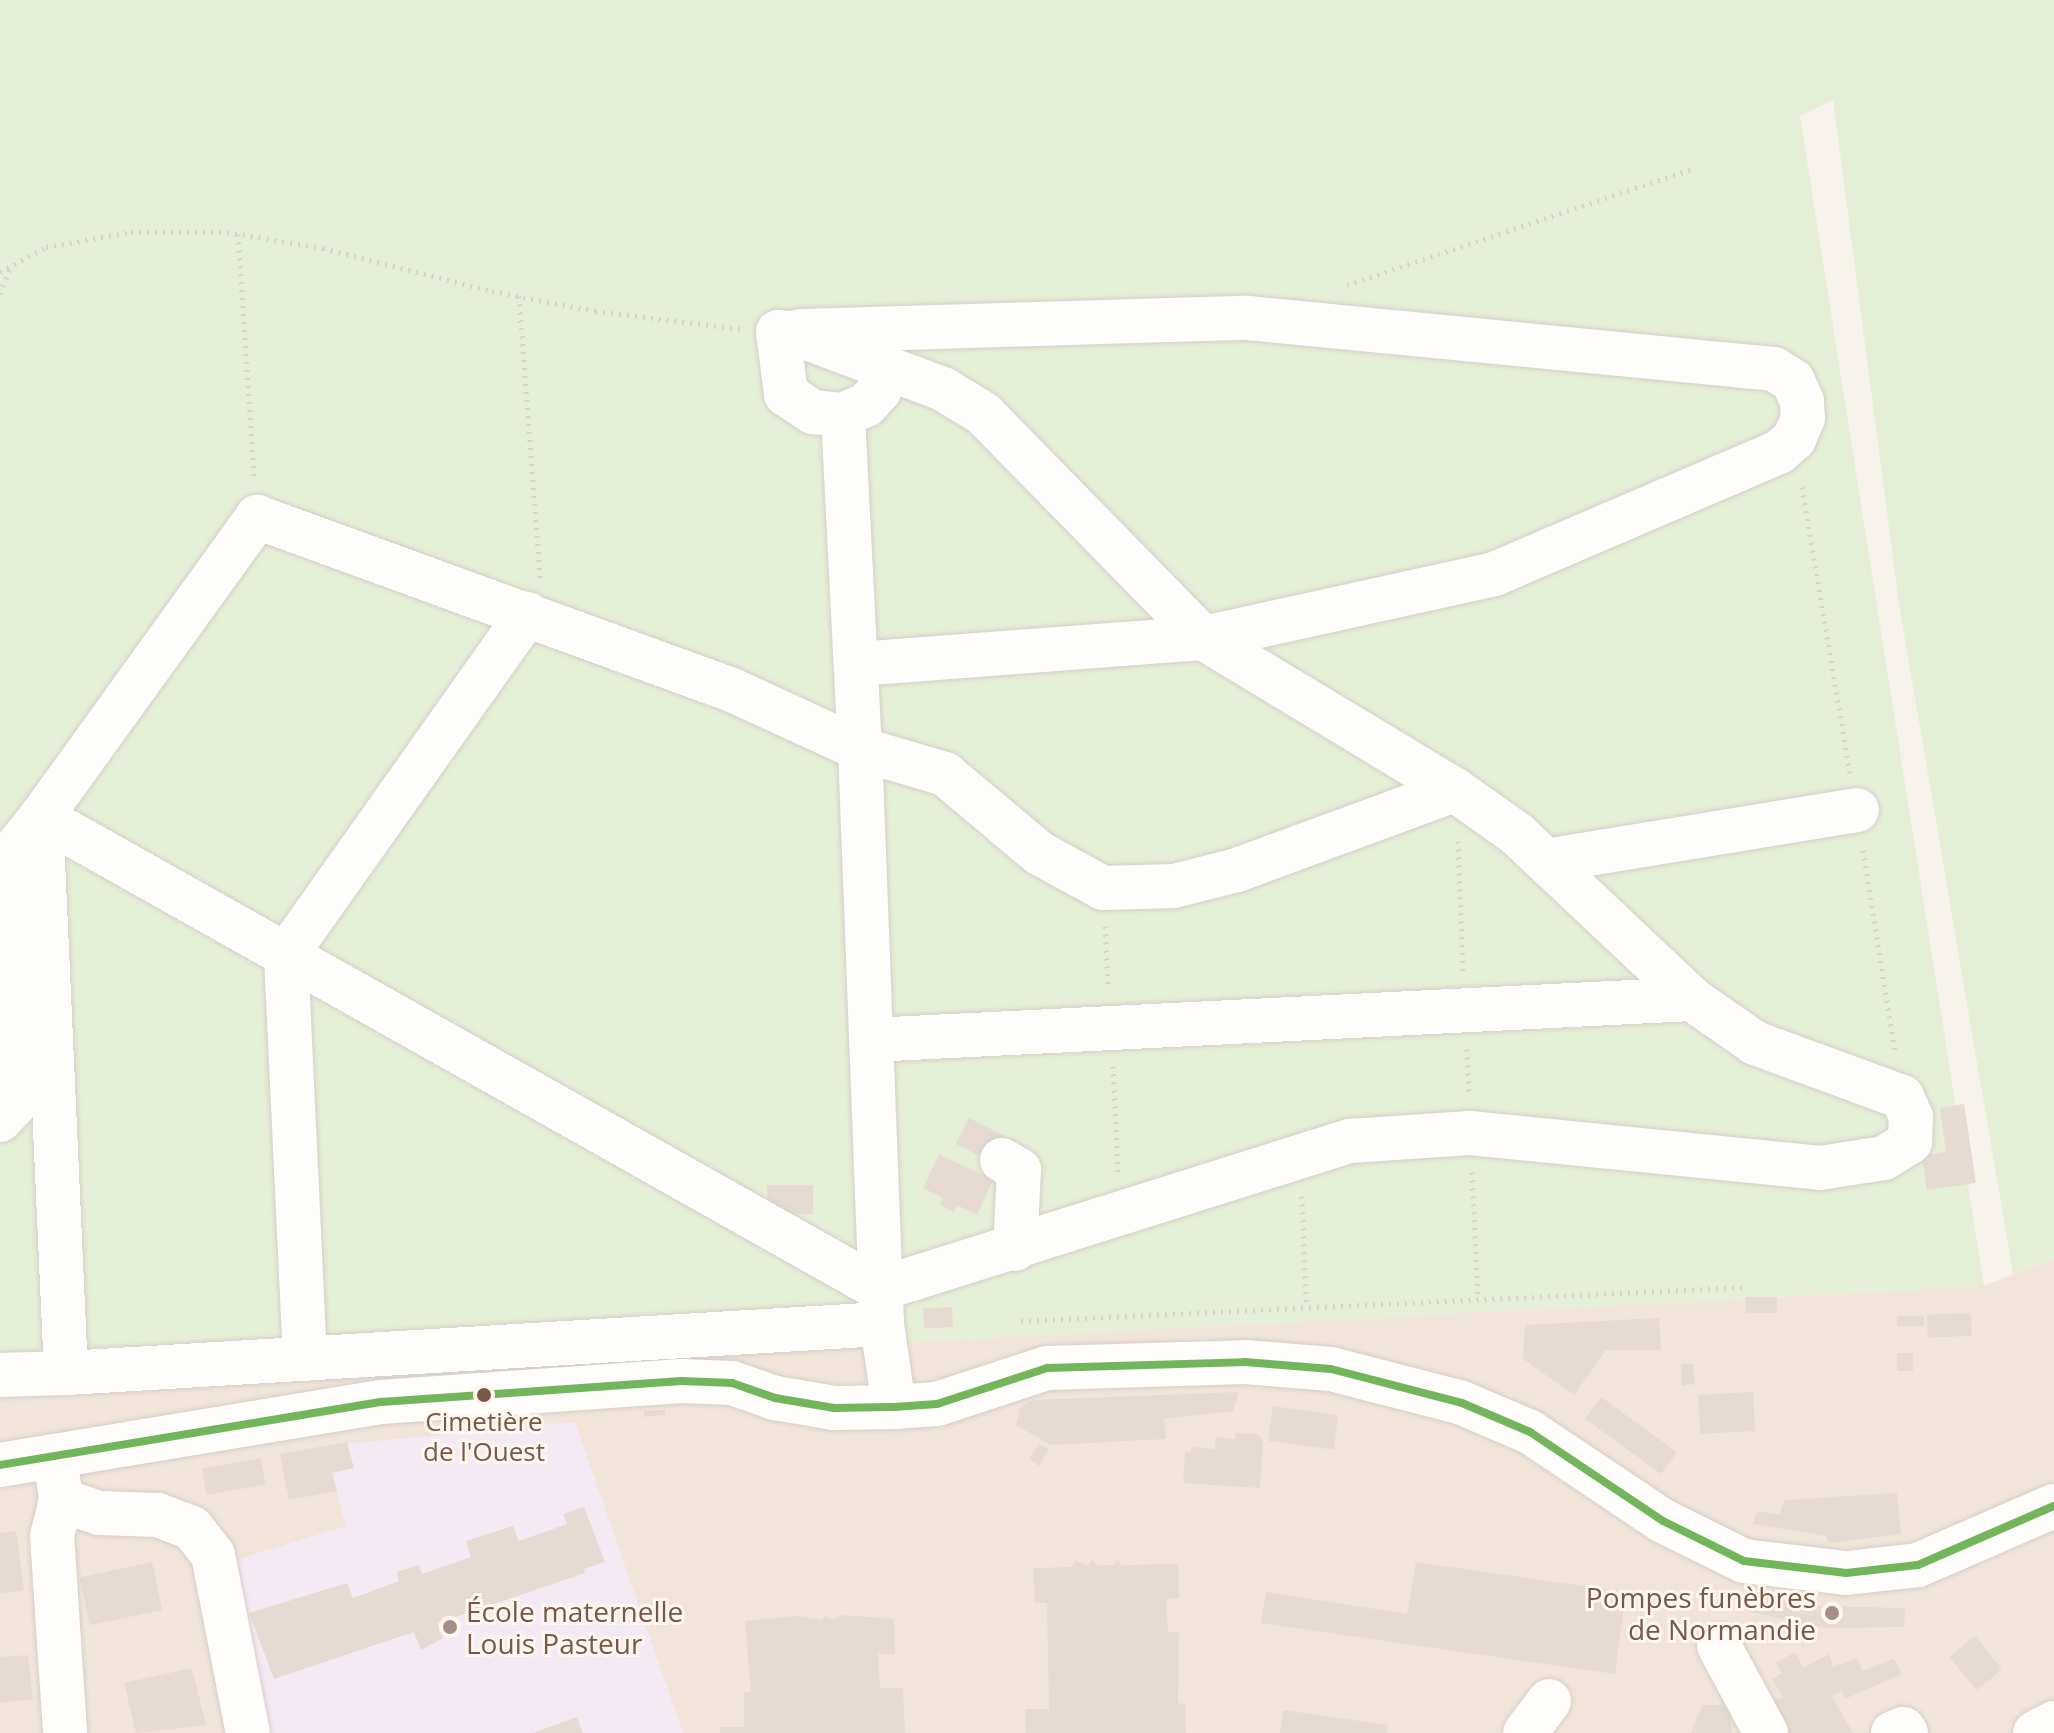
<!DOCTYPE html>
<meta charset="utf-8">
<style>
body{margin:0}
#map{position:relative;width:2054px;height:1733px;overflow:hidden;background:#f8f2ec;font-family:"Open Sans",sans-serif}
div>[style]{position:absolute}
.residential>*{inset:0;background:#f1e5d9}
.education>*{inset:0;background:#f4eaf4}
.green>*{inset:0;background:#e5efd6}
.building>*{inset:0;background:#e5dbd3;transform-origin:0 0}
.path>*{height:5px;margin-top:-2.5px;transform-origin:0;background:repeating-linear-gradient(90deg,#dbd2ce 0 2px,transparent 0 8px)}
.roads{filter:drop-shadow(0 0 2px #d6cec8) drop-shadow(0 0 2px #d6cec8)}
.minor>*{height:44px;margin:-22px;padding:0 22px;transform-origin:22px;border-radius:22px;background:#fefdfc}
.bus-1>*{height:8px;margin:-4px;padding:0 4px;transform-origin:4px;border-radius:4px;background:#73b55b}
.dots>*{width:22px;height:22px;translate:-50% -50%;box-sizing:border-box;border:4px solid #fff7ee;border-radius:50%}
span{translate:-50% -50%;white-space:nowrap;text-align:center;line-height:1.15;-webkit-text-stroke:6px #fff7ee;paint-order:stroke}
.bus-label{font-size:26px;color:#78584a}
.poi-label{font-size:28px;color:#78584a}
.right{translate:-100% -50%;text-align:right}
.left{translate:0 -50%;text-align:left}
</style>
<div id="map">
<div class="residential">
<i style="clip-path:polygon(2054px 1258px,2054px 1733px,0 1733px,0 1389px,1984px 1286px)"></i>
</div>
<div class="education">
<i style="clip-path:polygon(575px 1422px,683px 1733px,261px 1733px,226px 1563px,346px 1526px,324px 1446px)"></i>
</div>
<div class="green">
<i style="clip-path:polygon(0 0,2054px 0,2054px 1258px,2013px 1274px,1899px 604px,1833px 100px,1800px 116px,1984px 1286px,0 1389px)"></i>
</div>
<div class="building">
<i style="clip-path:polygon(1964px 1104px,1976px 1183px,1927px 1190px,1922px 1156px,1946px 1152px,1940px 1108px)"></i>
<i style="left:969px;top:1118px;width:40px;height:29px;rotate:27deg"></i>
<i style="clip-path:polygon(939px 1154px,993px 1180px,977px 1215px,957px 1205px,954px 1212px,940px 1205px,943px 1198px,923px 1188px)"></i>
<i style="left:767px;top:1185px;width:46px;height:29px"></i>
<i style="left:1777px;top:1297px;width:16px;height:31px;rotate:90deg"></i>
<i style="left:952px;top:1307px;width:20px;height:29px;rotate:87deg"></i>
<i style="left:1971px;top:1313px;width:23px;height:44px;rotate:88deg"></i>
<i style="left:1924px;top:1316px;width:10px;height:27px;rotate:90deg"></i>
<i style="clip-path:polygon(1659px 1318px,1661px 1350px,1606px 1350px,1574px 1395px,1523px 1359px,1525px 1325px)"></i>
<i style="left:1897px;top:1353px;width:16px;height:18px"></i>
<i style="clip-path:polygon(1681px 1364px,1693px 1364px,1695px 1384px,1682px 1386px)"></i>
<i style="clip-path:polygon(1239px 1392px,1233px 1411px,1164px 1419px,1166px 1439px,1051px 1445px,1016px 1425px,1020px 1408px,1033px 1400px)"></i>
<i style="left:1753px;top:1392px;width:39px;height:55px;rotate:87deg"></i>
<i style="left:1601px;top:1397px;width:94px;height:27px;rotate:36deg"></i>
<i style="left:1273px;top:1406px;width:66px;height:35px;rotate:8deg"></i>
<i style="clip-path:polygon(665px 1410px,665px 1415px,644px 1417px,644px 1411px)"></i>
<i style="clip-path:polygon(1236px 1433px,1258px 1434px,1263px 1441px,1260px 1488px,1183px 1483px,1185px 1452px,1191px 1453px,1192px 1447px,1215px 1449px,1216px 1437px,1235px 1439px)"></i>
<i style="clip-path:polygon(347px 1442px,354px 1468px,332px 1473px,337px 1491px,289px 1500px,280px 1454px)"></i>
<i style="clip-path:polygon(1039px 1444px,1049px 1449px,1039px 1466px,1029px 1459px)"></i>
<i style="left:261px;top:1458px;width:27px;height:60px;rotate:80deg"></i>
<i style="clip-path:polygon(1897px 1493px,1901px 1534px,1829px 1543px,1826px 1536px,1753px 1524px,1757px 1511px,1780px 1515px,1784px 1500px)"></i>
<i style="clip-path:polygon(584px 1507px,605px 1562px,584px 1569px,585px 1573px,438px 1623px,443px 1638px,421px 1650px,414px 1632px,274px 1679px,249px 1613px,347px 1583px,353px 1598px,399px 1581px,397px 1572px,419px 1565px,422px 1574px,471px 1557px,466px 1541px,513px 1526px,519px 1541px,567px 1524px,563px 1514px)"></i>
<i style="clip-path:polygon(16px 1531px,24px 1591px,0 1593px,0 1533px)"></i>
<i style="clip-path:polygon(1092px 1559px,1098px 1565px,1114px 1565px,1117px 1560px,1122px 1565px,1178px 1564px,1179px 1598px,1166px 1599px,1168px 1632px,1179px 1632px,1178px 1703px,1185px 1704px,1186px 1733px,1026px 1733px,1025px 1709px,1049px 1709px,1047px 1603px,1035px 1603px,1033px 1568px,1072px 1567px,1075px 1560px,1088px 1566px)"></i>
<i style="left:152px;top:1562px;width:49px;height:74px;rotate:78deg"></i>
<i style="clip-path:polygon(1416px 1562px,1626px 1592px,1615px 1674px,1261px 1623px,1266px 1592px,1407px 1614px)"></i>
<i style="clip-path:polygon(1753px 1594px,1818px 1606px,1905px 1608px,1904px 1627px,1825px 1628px,1746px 1611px)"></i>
<i style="clip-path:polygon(826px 1615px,831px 1620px,844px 1615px,894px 1619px,895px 1654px,878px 1654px,880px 1688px,903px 1688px,905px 1733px,720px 1733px,720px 1727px,744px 1727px,744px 1692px,751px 1692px,745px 1621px,797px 1616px,821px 1620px)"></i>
<i style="left:1975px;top:1636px;width:43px;height:33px;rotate:51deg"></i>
<i style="clip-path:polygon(1795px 1652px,1803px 1668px,1829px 1654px,1833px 1667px,1857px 1658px,1862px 1671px,1894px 1659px,1902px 1674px,1845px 1699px,1842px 1690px,1832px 1696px,1853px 1733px,1787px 1733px,1772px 1703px,1783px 1697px,1772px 1679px,1782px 1673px,1776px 1663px)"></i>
<i style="clip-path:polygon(28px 1655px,33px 1699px,0 1703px,0 1657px)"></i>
<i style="clip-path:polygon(192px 1668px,206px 1725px,136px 1733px,124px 1683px)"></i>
<i style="clip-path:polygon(1702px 1705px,1729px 1705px,1732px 1733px,1691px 1733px)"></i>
<i style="clip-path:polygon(1283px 1710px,1388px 1725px,1387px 1733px,1280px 1733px)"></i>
<i style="clip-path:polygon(577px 1717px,583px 1733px,533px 1733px)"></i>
</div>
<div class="path">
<i style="left:238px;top:234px;width:244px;rotate:86.2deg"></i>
<i style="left:0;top:272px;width:52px;rotate:-28.5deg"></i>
<i style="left:46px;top:247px;width:86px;rotate:-10deg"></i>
<i style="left:131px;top:232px;width:96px"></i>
<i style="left:227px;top:232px;width:97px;rotate:9.5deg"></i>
<i style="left:323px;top:248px;width:174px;rotate:14.3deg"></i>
<i style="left:492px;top:291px;width:105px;rotate:11deg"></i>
<i style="left:595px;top:311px;width:147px;rotate:7deg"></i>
<i style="left:1347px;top:285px;width:366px;rotate:-18.6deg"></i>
<i style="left:0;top:294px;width:30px;rotate:-69deg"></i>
<i style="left:519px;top:296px;width:283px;rotate:85.7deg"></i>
<i style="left:1802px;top:487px;width:290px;rotate:80.5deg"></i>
<i style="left:1458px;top:841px;width:130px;rotate:87.8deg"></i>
<i style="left:1863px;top:850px;width:206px;rotate:81deg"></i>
<i style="left:1105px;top:926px;width:62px;rotate:87.2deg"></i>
<i style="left:1467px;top:1049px;width:45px;rotate:87.5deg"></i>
<i style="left:1113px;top:1066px;width:106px;rotate:87.3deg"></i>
<i style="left:1472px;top:1172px;width:127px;rotate:87.3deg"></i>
<i style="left:1302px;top:1196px;width:111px;rotate:87.9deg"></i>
<i style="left:1021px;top:1321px;width:728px;rotate:-2.68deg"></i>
</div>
<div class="roads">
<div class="minor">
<i style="left:800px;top:331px;width:448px;rotate:-1.7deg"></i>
<i style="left:1248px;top:318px;width:528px;rotate:5.54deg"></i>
<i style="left:1774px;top:369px;width:22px;rotate:32deg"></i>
<i style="left:1793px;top:381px;width:22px;rotate:66deg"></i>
<i style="left:1802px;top:401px;width:17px;rotate:87deg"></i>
<i style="left:1803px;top:418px;width:23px;rotate:113deg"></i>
<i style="left:1794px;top:439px;width:20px;rotate:139deg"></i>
<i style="left:1779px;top:452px;width:309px;rotate:156.8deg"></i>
<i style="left:1495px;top:574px;width:299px;rotate:167.6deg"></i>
<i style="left:1203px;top:638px;width:348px;rotate:175.7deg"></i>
<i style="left:778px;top:332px;width:63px;rotate:82.6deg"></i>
<i style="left:786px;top:394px;width:32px;rotate:34deg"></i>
<i style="left:813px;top:412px;width:30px;rotate:6deg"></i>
<i style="left:887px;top:370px;width:22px;rotate:111deg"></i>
<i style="left:879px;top:391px;width:19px;rotate:133deg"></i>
<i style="left:866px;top:405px;width:25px;rotate:157deg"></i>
<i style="left:843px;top:415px;width:334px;rotate:87.1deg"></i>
<i style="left:860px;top:749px;width:89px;rotate:16.4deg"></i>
<i style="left:945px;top:774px;width:123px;rotate:40deg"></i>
<i style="left:1039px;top:853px;width:73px;rotate:28.7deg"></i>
<i style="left:1103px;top:888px;width:71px;rotate:-1.6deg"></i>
<i style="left:1174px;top:886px;width:65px;rotate:-14.3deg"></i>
<i style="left:1237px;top:870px;width:232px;rotate:-20.2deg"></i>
<i style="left:1546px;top:861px;width:315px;rotate:-9.3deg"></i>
<i style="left:0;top:868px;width:65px;rotate:-51.2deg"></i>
<i style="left:41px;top:817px;width:963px;rotate:29.36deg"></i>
<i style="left:880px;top:1289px;width:493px;rotate:-17.5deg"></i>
<i style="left:1350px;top:1141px;width:120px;rotate:-3.8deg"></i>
<i style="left:1470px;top:1133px;width:352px;rotate:5.7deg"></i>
<i style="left:1820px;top:1168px;width:65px;rotate:-8.9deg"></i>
<i style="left:1884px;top:1158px;width:31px;rotate:-32deg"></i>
<i style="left:1910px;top:1142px;width:25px;rotate:-88deg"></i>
<i style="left:1911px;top:1117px;width:22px;rotate:-114deg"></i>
<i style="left:1902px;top:1097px;width:157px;rotate:-159.8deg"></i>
<i style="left:1755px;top:1043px;width:77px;rotate:-145.1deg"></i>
<i style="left:1692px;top:999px;width:241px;rotate:-136.7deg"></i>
<i style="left:1517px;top:834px;width:76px;rotate:-144.6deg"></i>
<i style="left:1455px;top:790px;width:294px;rotate:-148.9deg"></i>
<i style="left:1203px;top:638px;width:313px;rotate:-134.4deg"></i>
<i style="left:984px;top:414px;width:48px;rotate:-148.6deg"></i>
<i style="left:943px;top:389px;width:157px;rotate:-159.5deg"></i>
<i style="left:796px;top:334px;width:18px;rotate:-174deg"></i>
<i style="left:871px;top:1040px;width:822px;rotate:-2.86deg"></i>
<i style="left:0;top:1120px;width:23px;rotate:-47deg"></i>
<i style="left:16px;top:1103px;width:241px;rotate:-92.6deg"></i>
<i style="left:1002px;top:1160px;width:20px;rotate:30deg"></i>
<i style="left:1019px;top:1170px;width:79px;rotate:92.9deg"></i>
<i style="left:882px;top:1324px;width:817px;rotate:176.56deg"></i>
<i style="left:66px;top:1373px;width:557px;rotate:-92.57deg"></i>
<i style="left:41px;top:817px;width:370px;rotate:-54.2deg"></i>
<i style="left:257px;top:517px;width:506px;rotate:20.01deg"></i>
<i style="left:732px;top:690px;width:141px;rotate:24.7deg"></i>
<i style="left:860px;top:749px;width:575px;rotate:87.81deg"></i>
<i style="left:882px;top:1324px;width:84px;rotate:81.8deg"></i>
<i style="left:305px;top:1359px;width:404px;rotate:-92.7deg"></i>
<i style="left:286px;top:955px;width:418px;rotate:-54.7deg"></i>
<i style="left:0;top:1375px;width:66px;rotate:-1.7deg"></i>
<i style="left:55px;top:1456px;width:44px;rotate:82.2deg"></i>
<i style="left:61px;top:1500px;width:40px;rotate:18.9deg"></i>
<i style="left:99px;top:1513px;width:59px;rotate:1.9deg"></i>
<i style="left:158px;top:1515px;width:36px;rotate:21deg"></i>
<i style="left:192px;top:1528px;width:34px;rotate:52deg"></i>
<i style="left:213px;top:1555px;width:181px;rotate:78.9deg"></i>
<i style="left:0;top:1465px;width:386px;rotate:-9.4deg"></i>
<i style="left:381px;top:1402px;width:301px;rotate:-4deg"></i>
<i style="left:681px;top:1381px;width:51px;rotate:2.2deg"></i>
<i style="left:732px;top:1383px;width:46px;rotate:19.2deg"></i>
<i style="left:775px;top:1398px;width:60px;rotate:9.6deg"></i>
<i style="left:834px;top:1408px;width:60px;rotate:-1deg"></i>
<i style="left:894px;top:1407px;width:43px;rotate:-4deg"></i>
<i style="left:937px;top:1404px;width:116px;rotate:-18.1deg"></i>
<i style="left:1047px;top:1368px;width:198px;rotate:-1.7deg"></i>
<i style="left:1245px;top:1362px;width:86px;rotate:4.7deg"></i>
<i style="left:1331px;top:1369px;width:135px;rotate:14.5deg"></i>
<i style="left:1462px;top:1403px;width:74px;rotate:23.1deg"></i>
<i style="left:1530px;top:1432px;width:160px;rotate:33.8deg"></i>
<i style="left:1663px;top:1521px;width:90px;rotate:26.3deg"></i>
<i style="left:1744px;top:1561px;width:103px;rotate:6.7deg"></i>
<i style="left:1846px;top:1573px;width:72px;rotate:-6.3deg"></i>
<i style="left:1918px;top:1565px;width:148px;rotate:-23.5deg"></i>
<i style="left:61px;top:1500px;width:37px;rotate:104deg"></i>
<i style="left:52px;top:1536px;width:197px;rotate:86.2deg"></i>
<i style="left:1719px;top:1646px;width:99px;rotate:61.6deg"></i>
<i style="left:1525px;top:1733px;width:40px;rotate:-53deg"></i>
<i style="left:1893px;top:1733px;width:11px;rotate:-22deg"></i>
<i style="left:1903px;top:1729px;width:5px;rotate:53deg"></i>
<i style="left:2035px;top:1733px;width:21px;rotate:-28deg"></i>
</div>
</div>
<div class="bus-1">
<i style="left:0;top:1465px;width:386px;rotate:-9.4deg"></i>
<i style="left:381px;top:1402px;width:301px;rotate:-4deg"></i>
<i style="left:681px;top:1381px;width:51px;rotate:2.2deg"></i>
<i style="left:732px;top:1383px;width:46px;rotate:19.2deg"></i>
<i style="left:775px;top:1398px;width:60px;rotate:9.6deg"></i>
<i style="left:834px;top:1408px;width:60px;rotate:-1deg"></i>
<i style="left:894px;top:1407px;width:43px;rotate:-4deg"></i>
<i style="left:937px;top:1404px;width:116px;rotate:-18.1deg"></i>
<i style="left:1047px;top:1368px;width:198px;rotate:-1.7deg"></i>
<i style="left:1245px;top:1362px;width:86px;rotate:4.7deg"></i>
<i style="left:1331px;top:1369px;width:135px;rotate:14.5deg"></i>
<i style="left:1462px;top:1403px;width:74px;rotate:23.1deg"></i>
<i style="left:1530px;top:1432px;width:160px;rotate:33.8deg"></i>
<i style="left:1663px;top:1521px;width:90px;rotate:26.3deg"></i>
<i style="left:1744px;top:1561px;width:103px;rotate:6.7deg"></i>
<i style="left:1846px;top:1573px;width:72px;rotate:-6.3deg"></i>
<i style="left:1918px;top:1565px;width:148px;rotate:-23.5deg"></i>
</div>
<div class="dots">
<i style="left:484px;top:1395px;background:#78584a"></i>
<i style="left:1832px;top:1613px;background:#a58e83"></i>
<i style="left:450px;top:1627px;background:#a58e83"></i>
</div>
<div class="bus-label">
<span style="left:484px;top:1437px">Cimetière<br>de l'Ouest</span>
</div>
<div class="poi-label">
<span class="right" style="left:1816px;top:1613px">Pompes funèbres<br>de Normandie</span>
<span class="left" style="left:466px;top:1627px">École maternelle<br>Louis Pasteur</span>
</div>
</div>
